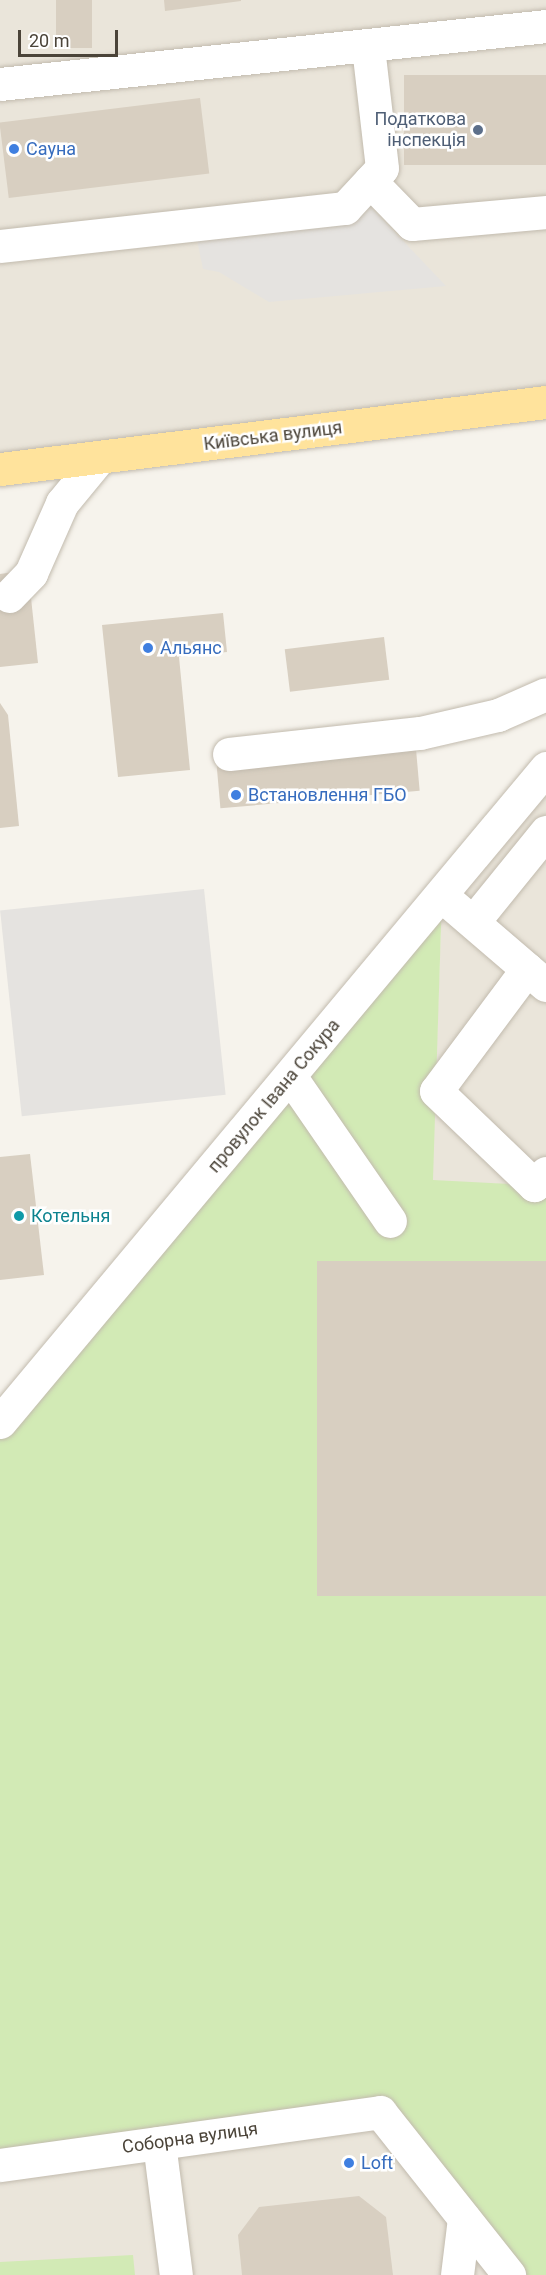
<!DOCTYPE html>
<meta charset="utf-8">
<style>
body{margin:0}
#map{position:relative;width:546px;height:2275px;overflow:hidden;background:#f6f3ec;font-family:Roboto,sans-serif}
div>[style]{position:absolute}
.residential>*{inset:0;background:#eae5da}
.green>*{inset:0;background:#d2eab5}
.parking>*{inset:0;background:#e5e3e0;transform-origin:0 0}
.building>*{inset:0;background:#d8cfc1;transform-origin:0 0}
.roads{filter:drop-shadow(0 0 2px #c2bbae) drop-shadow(0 0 2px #c2bbae)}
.minor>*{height:33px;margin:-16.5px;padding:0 16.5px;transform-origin:16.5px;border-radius:16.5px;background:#fff}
.major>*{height:33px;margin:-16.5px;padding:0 16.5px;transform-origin:16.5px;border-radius:16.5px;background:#ffe39c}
.dots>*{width:16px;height:16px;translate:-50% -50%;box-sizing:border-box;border:3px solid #fff;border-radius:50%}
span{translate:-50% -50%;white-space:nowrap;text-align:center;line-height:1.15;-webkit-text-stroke:5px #fff;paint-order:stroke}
.service-label{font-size:18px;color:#4e5e75}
.right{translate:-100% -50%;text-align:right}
.shop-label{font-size:18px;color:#366cbe}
.left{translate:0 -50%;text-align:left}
.street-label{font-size:18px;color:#4b4439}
.culture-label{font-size:18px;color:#0d838f}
.scale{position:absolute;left:18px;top:30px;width:100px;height:27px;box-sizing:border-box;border:3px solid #4b4439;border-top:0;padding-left:8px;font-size:18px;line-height:21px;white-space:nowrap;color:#4b4439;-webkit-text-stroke:4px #fff;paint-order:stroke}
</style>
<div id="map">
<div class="residential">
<i style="clip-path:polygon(0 0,546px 0,546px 402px,0 469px)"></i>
<i style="clip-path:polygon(546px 768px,546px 1186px,432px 1181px,442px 896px)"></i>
<i style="clip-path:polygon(380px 2112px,509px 2275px,0 2275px,0 2165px)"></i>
</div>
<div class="green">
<i style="clip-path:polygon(442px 896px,433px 1180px,546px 1186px,546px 2275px,522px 2275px,380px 2112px,0 2165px,0 1422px)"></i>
<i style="clip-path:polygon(133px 2255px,135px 2275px,0 2275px,0 2262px)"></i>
</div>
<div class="parking">
<i style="clip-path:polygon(369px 205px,446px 286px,269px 302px,219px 272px,203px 269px,194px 225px)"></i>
<i style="left:204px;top:889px;width:207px;height:205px;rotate:84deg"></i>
</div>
<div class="building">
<i style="left:56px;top:0;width:36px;height:48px"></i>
<i style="clip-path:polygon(164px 0,241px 0,241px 1px,165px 11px)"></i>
<i style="left:546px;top:75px;width:90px;height:142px;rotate:90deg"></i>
<i style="left:200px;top:98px;width:76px;height:202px;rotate:83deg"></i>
<i style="clip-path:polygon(28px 570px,38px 663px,0 667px,0 574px)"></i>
<i style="clip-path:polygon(223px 613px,227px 652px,179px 657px,190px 770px,118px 777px,102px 625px)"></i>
<i style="left:384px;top:637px;width:43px;height:100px;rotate:83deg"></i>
<i style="clip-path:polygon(0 703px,8px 715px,19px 826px,0 828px)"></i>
<i style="left:416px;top:749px;width:42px;height:200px;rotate:85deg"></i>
<i style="clip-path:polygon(30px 1154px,44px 1275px,0 1280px,0 1157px)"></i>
<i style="left:317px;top:1261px;width:229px;height:335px"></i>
<i style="clip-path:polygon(359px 2196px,386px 2217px,393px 2275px,242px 2275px,238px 2235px,259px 2207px)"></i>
</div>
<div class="roads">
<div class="minor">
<i style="left:0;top:84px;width:549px;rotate:-6.06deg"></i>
<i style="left:370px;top:181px;width:60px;rotate:45.7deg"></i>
<i style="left:412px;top:224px;width:135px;rotate:-5.1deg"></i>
<i style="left:0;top:246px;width:347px;rotate:-6.3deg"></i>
<i style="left:345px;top:208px;width:54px;rotate:-47.2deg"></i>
<i style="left:382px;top:168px;width:122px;rotate:-96.6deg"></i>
<i style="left:9px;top:596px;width:32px;rotate:-46deg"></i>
<i style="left:31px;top:573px;width:77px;rotate:-66.1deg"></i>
<i style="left:62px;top:503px;width:58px;rotate:-50.6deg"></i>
<i style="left:229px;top:754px;width:192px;rotate:-6.3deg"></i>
<i style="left:420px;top:733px;width:80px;rotate:-13deg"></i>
<i style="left:498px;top:715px;width:52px;rotate:-23.6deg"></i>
<i style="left:442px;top:896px;width:137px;rotate:40.6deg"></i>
<i style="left:473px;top:922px;width:116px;rotate:-51deg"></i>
<i style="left:527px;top:969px;width:152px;rotate:126.7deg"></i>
<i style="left:436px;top:1091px;width:136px;rotate:43.8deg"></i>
<i style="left:534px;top:1185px;width:17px;rotate:-45deg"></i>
<i style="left:290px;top:1076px;width:176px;rotate:55.4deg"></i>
<i style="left:0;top:1422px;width:852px;rotate:-50.14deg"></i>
<i style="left:159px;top:2143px;width:133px;rotate:82.7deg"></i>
<i style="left:0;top:2165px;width:384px;rotate:-7.9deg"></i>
<i style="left:380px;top:2112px;width:208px;rotate:51.6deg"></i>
<i style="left:457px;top:2275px;width:57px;rotate:-83deg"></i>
</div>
<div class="major">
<i style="left:0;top:469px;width:550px;rotate:-7deg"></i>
</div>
</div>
<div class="dots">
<i style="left:478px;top:130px;background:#5c6f8a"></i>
<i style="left:14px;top:149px;background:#3f7fe0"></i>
<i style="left:148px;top:648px;background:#3f7fe0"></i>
<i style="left:236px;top:795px;background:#3f7fe0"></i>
<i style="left:19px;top:1216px;background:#0f9aa8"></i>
<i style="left:349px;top:2163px;background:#3f7fe0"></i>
</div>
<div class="service-label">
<span class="right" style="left:466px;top:130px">Податкова<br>інспекція</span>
</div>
<div class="shop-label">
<span class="left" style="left:26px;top:149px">Сауна</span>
<span class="left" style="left:160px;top:648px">Альянс</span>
<span class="left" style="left:248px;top:795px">Встановлення ГБО</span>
<span class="left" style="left:361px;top:2163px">Loft</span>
</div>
<div class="street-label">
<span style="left:273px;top:436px;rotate:-7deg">Київська вулиця</span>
<span style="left:274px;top:1096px;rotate:-50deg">провулок Івана Сокура</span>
<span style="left:190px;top:2138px;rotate:-8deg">Соборна вулиця</span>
</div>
<div class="culture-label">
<span class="left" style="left:31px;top:1216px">Котельня</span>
</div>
<div class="scale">20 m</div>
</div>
